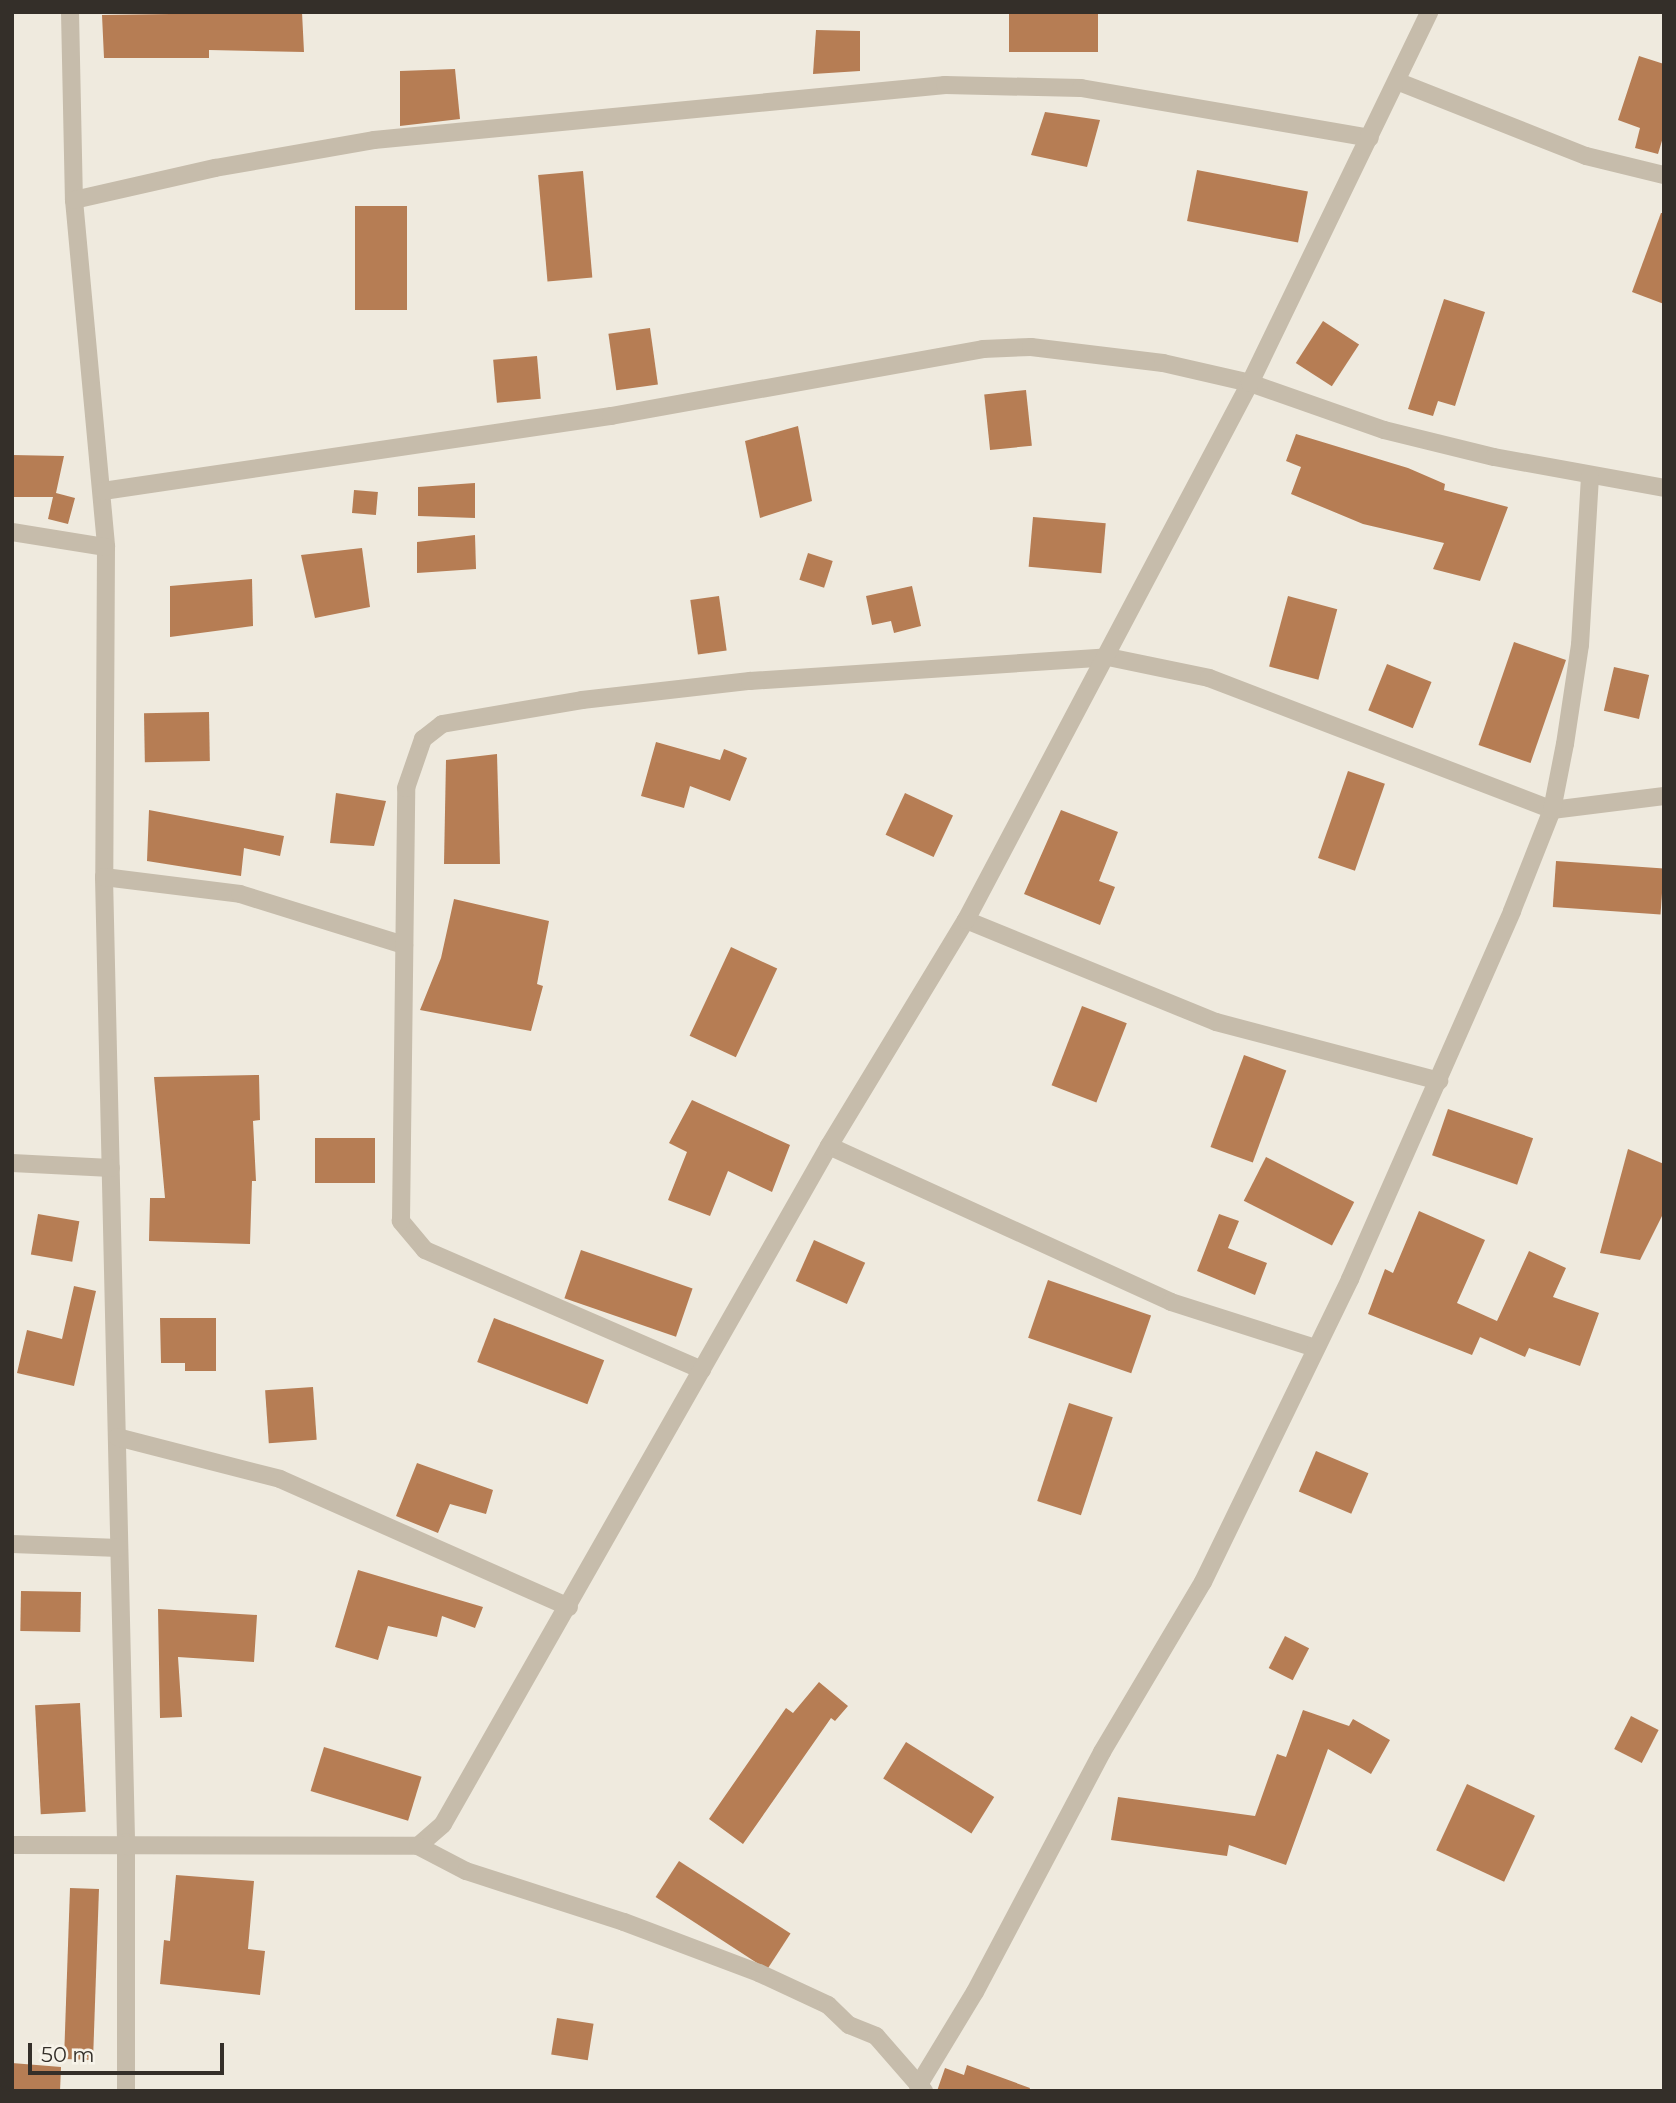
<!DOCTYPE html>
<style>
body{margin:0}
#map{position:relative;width:1676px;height:2103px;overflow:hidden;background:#efeade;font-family:Montserrat,sans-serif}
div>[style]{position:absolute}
.building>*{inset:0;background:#b67d54;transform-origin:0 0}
.minor>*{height:18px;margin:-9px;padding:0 9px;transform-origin:9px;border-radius:9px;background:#c6bcab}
span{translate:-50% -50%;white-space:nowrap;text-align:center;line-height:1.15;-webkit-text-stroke:6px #f7f3e9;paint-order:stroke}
.frame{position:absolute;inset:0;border:14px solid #342f29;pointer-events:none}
.scale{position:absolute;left:28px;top:2043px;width:196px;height:32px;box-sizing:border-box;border:4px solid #342f29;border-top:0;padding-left:9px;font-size:21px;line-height:24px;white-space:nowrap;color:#342f29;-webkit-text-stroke:5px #f7f3e9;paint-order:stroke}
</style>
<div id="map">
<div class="building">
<i style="clip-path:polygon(302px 12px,304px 52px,209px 50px,209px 58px,104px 58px,102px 15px)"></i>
<i style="left:1009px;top:12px;width:89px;height:40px"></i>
<i style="clip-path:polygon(816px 30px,860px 31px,860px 71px,813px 74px)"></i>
<i style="clip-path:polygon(1639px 56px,1664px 64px,1664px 134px,1658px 154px,1635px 148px,1640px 128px,1618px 120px)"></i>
<i style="clip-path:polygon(455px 69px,460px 119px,400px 126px,400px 71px)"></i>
<i style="clip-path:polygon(1045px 112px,1100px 120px,1087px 167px,1031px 155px)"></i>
<i style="left:1197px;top:170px;width:113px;height:52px;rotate:11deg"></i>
<i style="left:583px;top:171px;width:107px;height:45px;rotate:85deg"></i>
<i style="left:355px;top:206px;width:52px;height:104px"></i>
<i style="clip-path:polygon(1661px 213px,1664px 213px,1664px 304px,1632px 292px)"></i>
<i style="clip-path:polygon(1444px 299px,1485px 312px,1455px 406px,1438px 401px,1433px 416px,1408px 409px)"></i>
<i style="left:1323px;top:321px;width:43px;height:50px;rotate:33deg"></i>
<i style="left:650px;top:328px;width:57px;height:42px;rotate:82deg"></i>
<i style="left:537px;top:356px;width:43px;height:44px;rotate:85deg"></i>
<i style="left:1026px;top:390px;width:56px;height:42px;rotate:84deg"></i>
<i style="clip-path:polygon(798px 426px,812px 501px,760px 518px,745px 441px)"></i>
<i style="clip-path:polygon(1296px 434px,1408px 468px,1445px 484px,1444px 490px,1508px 507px,1480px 581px,1433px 569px,1444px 543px,1363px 524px,1291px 494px,1301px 467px,1286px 461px)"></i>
<i style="clip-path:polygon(12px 455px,64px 456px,56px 493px,75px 498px,68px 524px,48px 519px,53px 497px,12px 497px)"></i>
<i style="clip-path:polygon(475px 483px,475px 518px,418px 516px,418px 487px)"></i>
<i style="left:354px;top:490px;width:24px;height:23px;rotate:5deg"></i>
<i style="left:1033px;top:517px;width:73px;height:50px;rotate:5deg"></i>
<i style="clip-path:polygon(475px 535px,476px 569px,417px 573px,417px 542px)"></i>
<i style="clip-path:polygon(362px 548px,370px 607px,315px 618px,301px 555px)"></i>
<i style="left:808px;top:553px;width:26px;height:28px;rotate:18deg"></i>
<i style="clip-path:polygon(252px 579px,253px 626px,170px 637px,170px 586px)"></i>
<i style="clip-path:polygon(912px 586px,921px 626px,894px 633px,891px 621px,872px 625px,866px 596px)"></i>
<i style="left:719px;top:596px;width:55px;height:29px;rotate:82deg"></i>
<i style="left:1288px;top:596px;width:51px;height:73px;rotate:15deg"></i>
<i style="left:1514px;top:642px;width:55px;height:109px;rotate:19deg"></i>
<i style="left:1387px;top:664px;width:48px;height:50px;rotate:22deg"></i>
<i style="left:1614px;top:667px;width:36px;height:45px;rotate:13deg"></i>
<i style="left:209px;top:712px;width:49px;height:65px;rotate:89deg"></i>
<i style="clip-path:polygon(656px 742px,720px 760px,724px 749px,747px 758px,730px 801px,690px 786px,684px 808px,641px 796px)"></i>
<i style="clip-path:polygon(497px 754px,500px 864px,444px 864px,446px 760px)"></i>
<i style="left:1348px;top:771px;width:39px;height:92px;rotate:19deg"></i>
<i style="clip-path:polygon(336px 793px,386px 801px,374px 846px,330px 843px)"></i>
<i style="left:905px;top:793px;width:53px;height:46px;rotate:25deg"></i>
<i style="clip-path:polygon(149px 810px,284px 836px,280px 856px,244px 848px,241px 876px,147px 861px)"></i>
<i style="clip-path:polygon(1061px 810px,1118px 832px,1099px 881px,1115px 887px,1100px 925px,1024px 894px)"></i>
<i style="left:1556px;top:861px;width:108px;height:46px;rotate:4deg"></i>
<i style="clip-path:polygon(454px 899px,549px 921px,537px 984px,543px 986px,531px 1031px,420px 1010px,441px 958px)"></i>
<i style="left:731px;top:947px;width:51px;height:98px;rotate:25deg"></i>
<i style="left:1082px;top:1006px;width:48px;height:85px;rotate:21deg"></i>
<i style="left:1244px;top:1055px;width:45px;height:98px;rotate:20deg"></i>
<i style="clip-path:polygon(259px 1075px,260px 1120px,253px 1121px,256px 1181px,252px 1181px,250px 1244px,149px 1241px,150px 1198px,165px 1198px,154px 1077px)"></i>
<i style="clip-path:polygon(692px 1100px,790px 1145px,772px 1192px,728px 1171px,710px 1216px,668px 1200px,687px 1152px,669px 1143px)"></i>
<i style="left:1448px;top:1109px;width:90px;height:49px;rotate:19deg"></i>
<i style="left:375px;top:1138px;width:45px;height:60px;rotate:90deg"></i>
<i style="clip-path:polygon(1628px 1149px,1664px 1164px,1664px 1212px,1640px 1260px,1600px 1253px)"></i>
<i style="left:1266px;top:1157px;width:99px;height:49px;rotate:27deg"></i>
<i style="clip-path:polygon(1419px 1211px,1485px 1240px,1457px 1303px,1497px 1321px,1529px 1251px,1566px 1268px,1553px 1297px,1599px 1313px,1580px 1366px,1529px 1348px,1525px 1357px,1480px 1337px,1472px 1355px,1368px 1314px,1385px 1269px,1393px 1273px)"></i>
<i style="left:38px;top:1214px;width:42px;height:41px;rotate:10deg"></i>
<i style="clip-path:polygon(1219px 1214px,1239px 1221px,1228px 1248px,1267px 1263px,1255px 1295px,1197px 1271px)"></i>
<i style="left:814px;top:1240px;width:56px;height:45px;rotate:24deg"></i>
<i style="left:581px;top:1250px;width:118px;height:51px;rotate:19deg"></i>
<i style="left:1048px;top:1280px;width:109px;height:61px;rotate:19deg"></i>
<i style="clip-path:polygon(74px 1286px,96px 1291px,74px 1386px,17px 1373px,27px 1330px,62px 1339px)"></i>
<i style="clip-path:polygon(160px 1318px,216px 1318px,216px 1371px,185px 1371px,185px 1363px,161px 1363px)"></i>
<i style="left:494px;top:1318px;width:118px;height:47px;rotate:21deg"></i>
<i style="left:313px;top:1387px;width:53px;height:48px;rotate:86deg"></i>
<i style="left:1069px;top:1403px;width:46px;height:103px;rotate:18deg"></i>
<i style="left:1316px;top:1451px;width:57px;height:44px;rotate:23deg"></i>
<i style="clip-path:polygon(417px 1463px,493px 1490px,486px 1514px,450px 1504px,438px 1533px,396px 1516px)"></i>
<i style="clip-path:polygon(358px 1570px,483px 1607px,475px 1628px,442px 1616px,437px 1637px,388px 1626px,378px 1660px,335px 1647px)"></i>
<i style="left:21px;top:1591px;width:60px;height:40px;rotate:1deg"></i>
<i style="clip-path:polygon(158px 1609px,257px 1615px,254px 1662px,178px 1657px,182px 1717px,160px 1718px)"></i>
<i style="left:1285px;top:1636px;width:27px;height:36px;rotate:27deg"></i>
<i style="clip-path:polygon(819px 1682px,848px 1706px,835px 1721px,831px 1718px,743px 1844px,709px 1819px,786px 1708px,793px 1713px)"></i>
<i style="left:80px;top:1703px;width:109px;height:45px;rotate:87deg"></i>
<i style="clip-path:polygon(1303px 1710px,1349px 1726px,1353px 1719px,1390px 1740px,1371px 1774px,1328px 1749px,1286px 1865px,1229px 1845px,1227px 1856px,1111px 1840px,1118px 1797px,1255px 1816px,1277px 1754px,1286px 1757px)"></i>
<i style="left:1631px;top:1716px;width:31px;height:37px;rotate:27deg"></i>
<i style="left:906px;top:1742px;width:104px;height:43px;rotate:32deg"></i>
<i style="left:324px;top:1747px;width:102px;height:46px;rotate:17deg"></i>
<i style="left:1467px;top:1784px;width:75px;height:73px;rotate:25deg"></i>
<i style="left:679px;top:1861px;width:133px;height:43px;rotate:33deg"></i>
<i style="clip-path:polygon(176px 1875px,254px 1881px,248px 1949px,265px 1951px,260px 1995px,160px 1984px,164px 1940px,170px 1941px)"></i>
<i style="left:70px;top:1888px;width:29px;height:171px;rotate:2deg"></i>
<i style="left:557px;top:2018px;width:37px;height:37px;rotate:9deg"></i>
<i style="clip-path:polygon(12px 2063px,61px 2067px,60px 2091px,12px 2091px)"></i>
<i style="clip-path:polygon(967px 2065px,1030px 2088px,1029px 2091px,937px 2091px,945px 2068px,964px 2075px)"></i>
</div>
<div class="minor">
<i style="left:70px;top:12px;width:188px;rotate:88.8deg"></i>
<i style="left:74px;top:200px;width:348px;rotate:84.7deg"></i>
<i style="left:106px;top:547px;width:330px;rotate:90.3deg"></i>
<i style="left:104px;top:877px;width:965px;rotate:88.69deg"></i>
<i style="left:126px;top:1842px;width:249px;rotate:90deg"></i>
<i style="left:1399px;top:82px;width:201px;rotate:21.6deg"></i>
<i style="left:1586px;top:156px;width:80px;rotate:13.7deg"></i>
<i style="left:74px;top:200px;width:145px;rotate:-12.8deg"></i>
<i style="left:215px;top:168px;width:161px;rotate:-10deg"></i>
<i style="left:374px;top:140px;width:574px;rotate:-5.5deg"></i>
<i style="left:945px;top:85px;width:136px;rotate:1.3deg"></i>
<i style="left:1081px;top:88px;width:293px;rotate:9.8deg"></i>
<i style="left:103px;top:491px;width:514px;rotate:-8.4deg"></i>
<i style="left:611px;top:416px;width:378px;rotate:-10.2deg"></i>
<i style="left:983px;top:349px;width:48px;rotate:-2.4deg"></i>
<i style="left:1031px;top:347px;width:133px;rotate:6.9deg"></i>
<i style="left:1163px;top:363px;width:89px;rotate:12.9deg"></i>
<i style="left:1250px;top:383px;width:142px;rotate:19.3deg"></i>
<i style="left:1384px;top:430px;width:113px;rotate:13.8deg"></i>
<i style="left:1494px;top:457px;width:173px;rotate:10.3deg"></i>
<i style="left:12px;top:532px;width:95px;rotate:9.1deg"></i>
<i style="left:104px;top:877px;width:137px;rotate:7.1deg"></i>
<i style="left:240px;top:894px;width:172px;rotate:17.3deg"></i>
<i style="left:966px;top:920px;width:270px;rotate:22.2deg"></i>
<i style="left:1216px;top:1022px;width:231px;rotate:14.8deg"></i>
<i style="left:829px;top:1146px;width:376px;rotate:24.5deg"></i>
<i style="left:1171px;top:1302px;width:151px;rotate:17.7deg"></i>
<i style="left:12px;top:1163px;width:99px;rotate:2.9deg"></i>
<i style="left:702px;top:1370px;width:302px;rotate:-156.6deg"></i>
<i style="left:425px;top:1250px;width:38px;rotate:-130deg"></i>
<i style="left:401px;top:1221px;width:433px;rotate:-89.3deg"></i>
<i style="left:406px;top:788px;width:52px;rotate:-70.9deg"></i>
<i style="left:423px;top:739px;width:24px;rotate:-38deg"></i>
<i style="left:442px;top:724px;width:142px;rotate:-9.7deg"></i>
<i style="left:582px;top:700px;width:169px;rotate:-6.5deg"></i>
<i style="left:750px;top:681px;width:359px;rotate:-3.8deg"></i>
<i style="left:1108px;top:657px;width:103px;rotate:11.7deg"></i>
<i style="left:1209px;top:678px;width:368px;rotate:21deg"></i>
<i style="left:1552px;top:810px;width:113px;rotate:-7.1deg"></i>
<i style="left:117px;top:1437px;width:168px;rotate:14.4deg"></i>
<i style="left:280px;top:1479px;width:316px;rotate:23.9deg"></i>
<i style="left:12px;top:1544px;width:107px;rotate:2.1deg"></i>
<i style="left:12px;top:1845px;width:406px;rotate:0.1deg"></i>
<i style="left:418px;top:1846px;width:33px;rotate:-41deg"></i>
<i style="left:443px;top:1824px;width:780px;rotate:-60.35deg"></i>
<i style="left:829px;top:1146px;width:264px;rotate:-58.8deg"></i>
<i style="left:966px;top:920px;width:607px;rotate:-62.13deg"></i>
<i style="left:1250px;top:383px;width:412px;rotate:-64.2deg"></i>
<i style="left:418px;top:1846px;width:54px;rotate:27.5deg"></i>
<i style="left:466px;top:1871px;width:166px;rotate:17.9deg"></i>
<i style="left:624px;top:1922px;width:144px;rotate:20.7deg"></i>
<i style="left:759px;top:1973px;width:76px;rotate:24.9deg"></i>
<i style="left:828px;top:2005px;width:29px;rotate:44deg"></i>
<i style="left:849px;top:2025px;width:29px;rotate:22deg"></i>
<i style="left:876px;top:2036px;width:73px;rotate:48.9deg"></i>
<i style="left:918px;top:2086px;width:110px;rotate:-58.8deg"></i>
<i style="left:975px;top:1992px;width:272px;rotate:-62.1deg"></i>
<i style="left:1102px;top:1752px;width:198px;rotate:-59.3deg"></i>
<i style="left:1203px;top:1582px;width:337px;rotate:-64.1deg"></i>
<i style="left:1350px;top:1279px;width:402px;rotate:-66.2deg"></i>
<i style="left:1512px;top:911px;width:109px;rotate:-68.4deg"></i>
<i style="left:1552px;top:810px;width:67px;rotate:-78.9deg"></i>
<i style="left:1565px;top:744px;width:100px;rotate:-81.4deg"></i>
<i style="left:1580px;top:645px;width:169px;rotate:-86.6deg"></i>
</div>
<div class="frame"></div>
<div class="scale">50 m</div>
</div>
